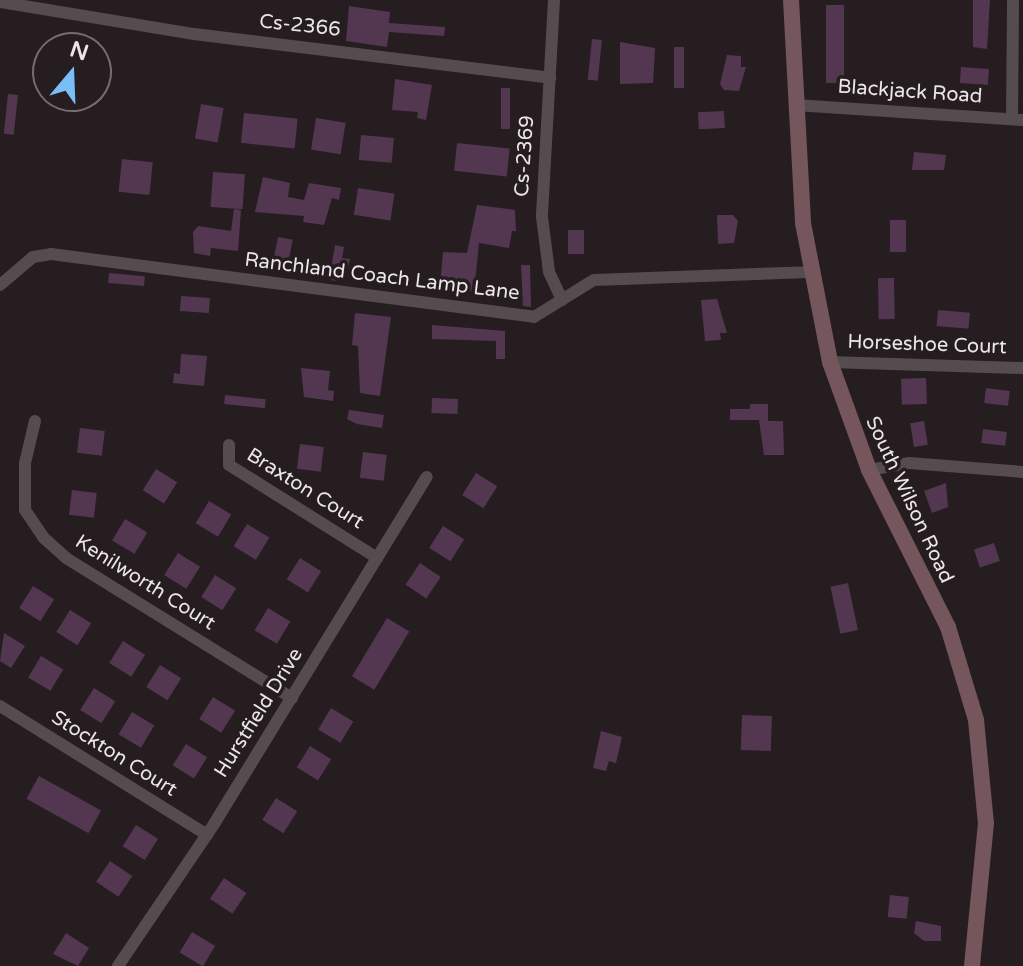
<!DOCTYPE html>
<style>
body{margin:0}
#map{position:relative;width:1023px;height:966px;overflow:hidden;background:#251d20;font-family:"Varela Round",sans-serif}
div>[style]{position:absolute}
.building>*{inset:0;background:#533750;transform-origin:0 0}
.street>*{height:12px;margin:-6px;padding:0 6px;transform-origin:6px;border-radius:6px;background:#554c50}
.secondary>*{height:16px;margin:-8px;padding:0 8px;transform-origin:8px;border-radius:8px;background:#75565c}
span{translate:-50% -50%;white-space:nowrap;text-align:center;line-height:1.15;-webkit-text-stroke:7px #251d20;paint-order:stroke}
.street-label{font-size:20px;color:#ece6e9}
.north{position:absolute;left:32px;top:32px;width:80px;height:80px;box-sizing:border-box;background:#251d20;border:2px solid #756d70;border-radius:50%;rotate:19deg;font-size:22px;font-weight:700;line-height:32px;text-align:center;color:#ece6e9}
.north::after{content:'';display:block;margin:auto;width:28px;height:36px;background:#78bff7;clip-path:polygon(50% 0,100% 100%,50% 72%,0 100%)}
</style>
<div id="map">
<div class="building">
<i style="clip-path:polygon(973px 0,990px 0,987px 49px,973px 47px)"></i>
<i style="left:826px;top:5px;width:18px;height:78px"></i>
<i style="clip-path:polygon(349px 6px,390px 12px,389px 23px,445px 27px,444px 36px,389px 32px,387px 47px,346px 41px)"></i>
<i style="left:592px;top:39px;width:10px;height:41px;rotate:6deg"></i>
<i style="clip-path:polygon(620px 42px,655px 48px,653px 83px,620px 84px)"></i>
<i style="left:674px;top:47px;width:10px;height:41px"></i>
<i style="clip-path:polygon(727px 55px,741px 56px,741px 67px,746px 67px,739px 91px,724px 90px,720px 84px)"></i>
<i style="left:961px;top:67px;width:28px;height:16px;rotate:4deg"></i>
<i style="clip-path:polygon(395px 79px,432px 85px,426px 120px,417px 118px,418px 112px,392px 110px)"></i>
<i style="left:501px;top:88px;width:9px;height:41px"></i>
<i style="left:8px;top:94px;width:10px;height:40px;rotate:6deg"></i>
<i style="left:201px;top:104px;width:23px;height:35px;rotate:10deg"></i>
<i style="left:724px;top:111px;width:17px;height:26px;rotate:87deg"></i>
<i style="left:244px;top:113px;width:54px;height:30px;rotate:6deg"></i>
<i style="left:316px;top:118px;width:30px;height:32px;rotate:9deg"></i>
<i style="left:361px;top:135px;width:33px;height:25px;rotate:5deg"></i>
<i style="left:457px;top:143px;width:53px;height:28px;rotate:6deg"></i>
<i style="clip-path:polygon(914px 152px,946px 155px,944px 170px,912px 170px)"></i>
<i style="left:122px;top:159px;width:31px;height:33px;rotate:6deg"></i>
<i style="left:213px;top:172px;width:32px;height:35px;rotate:4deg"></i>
<i style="clip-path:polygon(263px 177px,290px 183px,288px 197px,304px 200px,309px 183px,341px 188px,339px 200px,332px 198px,324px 225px,303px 222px,304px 216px,255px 212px)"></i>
<i style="left:358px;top:188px;width:37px;height:27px;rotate:9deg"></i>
<i style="clip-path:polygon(477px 205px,515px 210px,516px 231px,512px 231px,509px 248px,479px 243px,474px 292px,440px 285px,443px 252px,467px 253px)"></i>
<i style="clip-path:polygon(234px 209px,241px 210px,238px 251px,211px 248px,210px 256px,194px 253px,193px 232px,198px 226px,231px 231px)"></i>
<i style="clip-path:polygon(717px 215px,733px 215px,738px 221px,734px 243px,718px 244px)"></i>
<i style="left:890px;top:220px;width:16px;height:32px"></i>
<i style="left:568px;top:230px;width:16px;height:24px"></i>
<i style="left:278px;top:237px;width:15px;height:27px;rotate:11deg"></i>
<i style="clip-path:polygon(335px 245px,344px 247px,342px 258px,350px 259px,348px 268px,340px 267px,338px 281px,329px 280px)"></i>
<i style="clip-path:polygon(521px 265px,530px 265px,531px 307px,523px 306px)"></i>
<i style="left:109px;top:273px;width:36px;height:10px;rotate:5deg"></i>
<i style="left:894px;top:278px;width:41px;height:16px;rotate:89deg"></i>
<i style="left:181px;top:296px;width:29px;height:15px;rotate:4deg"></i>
<i style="clip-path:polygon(717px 299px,727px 333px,720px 333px,721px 340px,705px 341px,701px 300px)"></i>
<i style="left:938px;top:310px;width:32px;height:16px;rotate:5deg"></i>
<i style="clip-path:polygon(355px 313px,391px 317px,380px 396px,360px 393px,358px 346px,352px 345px)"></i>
<i style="clip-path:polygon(432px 325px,505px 331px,505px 359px,496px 359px,496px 341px,432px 339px)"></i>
<i style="clip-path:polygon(181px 354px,207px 356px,204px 386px,173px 383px,174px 373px,180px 374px)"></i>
<i style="clip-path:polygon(301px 368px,330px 371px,328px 390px,334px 391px,333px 401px,304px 397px)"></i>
<i style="left:926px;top:378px;width:26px;height:25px;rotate:88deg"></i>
<i style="left:986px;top:388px;width:24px;height:15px;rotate:7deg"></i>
<i style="left:225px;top:395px;width:41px;height:9px;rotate:6deg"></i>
<i style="left:432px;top:398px;width:26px;height:15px;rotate:2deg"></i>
<i style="clip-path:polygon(750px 404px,768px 404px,768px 421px,783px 421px,784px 455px,764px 455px,759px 420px,730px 420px,730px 409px,750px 409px)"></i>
<i style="clip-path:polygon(349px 410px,384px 415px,382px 428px,357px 424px,347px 419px)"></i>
<i style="left:924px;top:421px;width:24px;height:14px;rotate:81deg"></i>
<i style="left:80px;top:428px;width:25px;height:25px;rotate:7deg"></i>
<i style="left:983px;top:429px;width:24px;height:14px;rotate:7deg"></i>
<i style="left:300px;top:444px;width:24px;height:25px;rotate:7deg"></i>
<i style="left:363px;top:452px;width:24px;height:26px;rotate:7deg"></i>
<i style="left:156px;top:469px;width:25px;height:25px;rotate:32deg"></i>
<i style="left:476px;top:473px;width:25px;height:26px;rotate:32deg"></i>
<i style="clip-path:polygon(946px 483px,948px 507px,932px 513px,924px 491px)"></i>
<i style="left:72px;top:490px;width:25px;height:25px;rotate:7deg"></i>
<i style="left:209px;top:501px;width:26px;height:26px;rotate:31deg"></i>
<i style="left:125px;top:519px;width:26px;height:25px;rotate:31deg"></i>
<i style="left:247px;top:524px;width:26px;height:26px;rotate:31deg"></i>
<i style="left:443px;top:526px;width:25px;height:26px;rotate:32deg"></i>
<i style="left:994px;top:543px;width:19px;height:21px;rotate:72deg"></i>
<i style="left:178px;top:553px;width:26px;height:26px;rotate:32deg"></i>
<i style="left:300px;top:558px;width:25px;height:25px;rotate:32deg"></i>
<i style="left:420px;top:563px;width:25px;height:26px;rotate:34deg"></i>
<i style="left:215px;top:575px;width:25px;height:26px;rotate:32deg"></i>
<i style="left:848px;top:583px;width:48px;height:18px;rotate:78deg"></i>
<i style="left:33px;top:586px;width:25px;height:26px;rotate:32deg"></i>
<i style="left:268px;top:608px;width:26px;height:26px;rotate:31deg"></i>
<i style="left:70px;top:610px;width:25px;height:26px;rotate:32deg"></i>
<i style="left:387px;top:618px;width:26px;height:68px;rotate:31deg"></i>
<i style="clip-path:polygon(4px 633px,25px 646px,11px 668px,0 661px)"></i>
<i style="left:123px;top:641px;width:26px;height:26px;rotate:32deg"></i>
<i style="left:41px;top:656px;width:26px;height:25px;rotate:31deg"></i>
<i style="left:160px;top:665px;width:25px;height:26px;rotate:32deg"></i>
<i style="left:94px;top:688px;width:25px;height:26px;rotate:32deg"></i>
<i style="left:213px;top:697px;width:26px;height:26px;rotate:32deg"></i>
<i style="left:331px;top:708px;width:26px;height:25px;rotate:31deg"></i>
<i style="left:132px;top:712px;width:26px;height:26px;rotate:31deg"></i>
<i style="left:742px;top:715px;width:30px;height:35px;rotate:2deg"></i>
<i style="clip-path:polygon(601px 731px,622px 737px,616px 763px,609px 761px,606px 771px,593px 768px)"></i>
<i style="left:186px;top:744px;width:25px;height:25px;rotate:32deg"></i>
<i style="left:310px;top:746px;width:25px;height:25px;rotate:32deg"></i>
<i style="left:39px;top:776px;width:71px;height:26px;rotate:29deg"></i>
<i style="left:276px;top:798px;width:25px;height:26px;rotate:32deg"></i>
<i style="left:136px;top:825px;width:26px;height:25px;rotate:32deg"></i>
<i style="left:110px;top:861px;width:27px;height:25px;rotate:34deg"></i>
<i style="left:224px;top:878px;width:27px;height:25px;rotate:34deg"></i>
<i style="left:890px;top:895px;width:19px;height:22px;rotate:6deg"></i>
<i style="clip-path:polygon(916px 921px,941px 926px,941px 941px,924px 941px,914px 933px)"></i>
<i style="left:192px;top:932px;width:27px;height:24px;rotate:31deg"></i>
<i style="clip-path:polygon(66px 933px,89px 948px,78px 966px,53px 954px)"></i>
</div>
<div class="street">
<i style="left:554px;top:0;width:217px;rotate:93.2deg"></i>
<i style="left:542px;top:217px;width:55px;rotate:82.7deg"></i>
<i style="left:549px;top:272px;width:31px;rotate:65deg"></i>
<i style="left:0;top:2px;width:197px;rotate:9.4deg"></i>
<i style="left:194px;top:34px;width:359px;rotate:7deg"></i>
<i style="left:795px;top:105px;width:228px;rotate:3.8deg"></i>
<i style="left:1012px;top:119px;width:119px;rotate:-89.5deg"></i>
<i style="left:0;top:285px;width:43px;rotate:-40.3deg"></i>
<i style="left:33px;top:257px;width:18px;rotate:-9deg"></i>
<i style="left:51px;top:254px;width:487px;rotate:7.4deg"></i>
<i style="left:534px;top:317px;width:70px;rotate:-31.7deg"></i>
<i style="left:594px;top:280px;width:215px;rotate:-2.1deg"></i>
<i style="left:830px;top:362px;width:193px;rotate:1.8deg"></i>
<i style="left:35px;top:421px;width:43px;rotate:103.4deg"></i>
<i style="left:25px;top:463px;width:47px;rotate:90deg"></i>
<i style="left:25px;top:510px;width:34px;rotate:56deg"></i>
<i style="left:44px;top:538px;width:30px;rotate:42deg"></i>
<i style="left:66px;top:558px;width:266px;rotate:31.8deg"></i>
<i style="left:229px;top:445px;width:20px;rotate:90deg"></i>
<i style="left:229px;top:465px;width:175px;rotate:32.1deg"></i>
<i style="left:869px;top:470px;width:41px;rotate:-9.9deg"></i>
<i style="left:909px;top:463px;width:114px;rotate:4.5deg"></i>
<i style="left:0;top:706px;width:244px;rotate:31.9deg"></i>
<i style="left:118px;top:966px;width:171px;rotate:-55.9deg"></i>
<i style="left:214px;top:824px;width:407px;rotate:-58.5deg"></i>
</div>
<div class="secondary">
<i style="left:791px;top:0;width:223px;rotate:86.9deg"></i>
<i style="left:803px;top:223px;width:142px;rotate:79deg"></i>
<i style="left:830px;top:362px;width:115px;rotate:70.1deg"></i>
<i style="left:869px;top:470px;width:176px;rotate:63.3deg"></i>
<i style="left:948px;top:627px;width:97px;rotate:73.2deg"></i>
<i style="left:976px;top:720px;width:103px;rotate:84.5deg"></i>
<i style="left:986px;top:823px;width:144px;rotate:95.6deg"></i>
</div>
<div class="street-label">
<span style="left:300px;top:26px;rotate:6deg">Cs-2366</span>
<span style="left:910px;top:92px;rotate:4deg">Blackjack Road</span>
<span style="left:525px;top:156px;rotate:-86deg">Cs-2369</span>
<span style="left:382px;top:277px;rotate:7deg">Ranchland Coach Lamp Lane</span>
<span style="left:927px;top:345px;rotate:2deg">Horseshoe Court</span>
<span style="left:305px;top:489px;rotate:32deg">Braxton Court</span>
<span style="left:909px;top:500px;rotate:65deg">South Wilson Road</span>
<span style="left:145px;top:583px;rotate:32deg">Kenilworth Court</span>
<span style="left:259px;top:713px;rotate:-58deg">Hurstfield Drive</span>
<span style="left:114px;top:754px;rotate:32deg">Stockton Court</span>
</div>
<div class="north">N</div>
</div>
